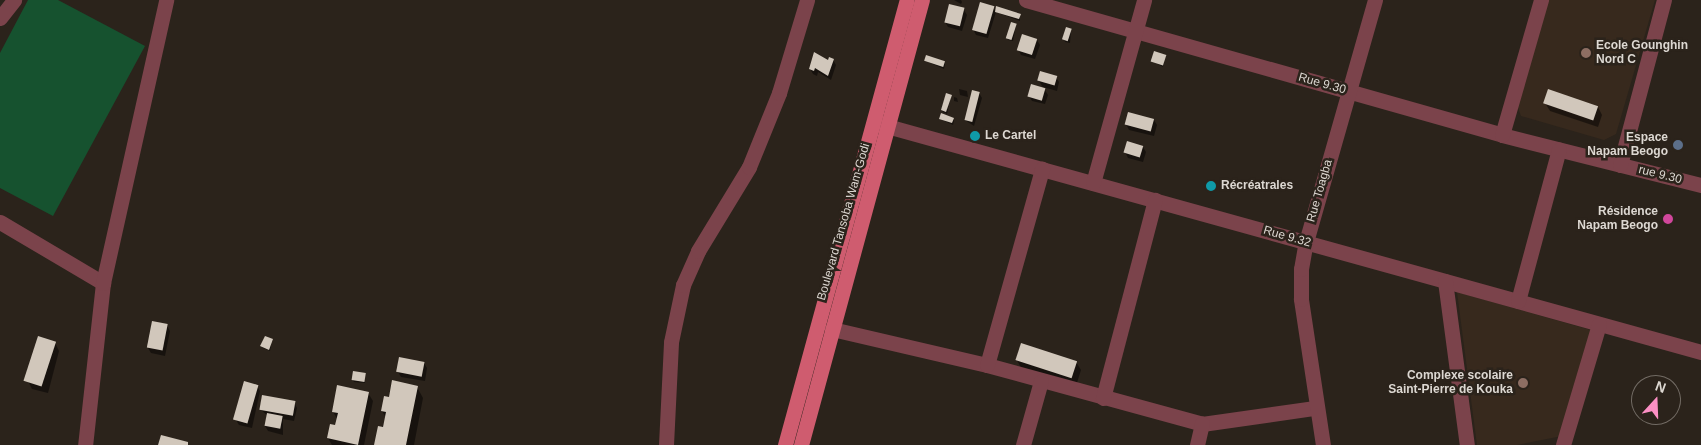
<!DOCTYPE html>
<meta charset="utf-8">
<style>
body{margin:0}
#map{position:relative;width:1701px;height:445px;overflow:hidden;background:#2b231b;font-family:Arial,sans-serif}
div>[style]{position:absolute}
.education>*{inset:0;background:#37291d}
.green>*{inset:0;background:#16522f}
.shadow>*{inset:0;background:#0007}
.building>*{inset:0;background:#d1c7bb;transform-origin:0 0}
.minor>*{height:15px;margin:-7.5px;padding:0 7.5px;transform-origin:7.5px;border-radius:7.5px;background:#7b434b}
.major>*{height:15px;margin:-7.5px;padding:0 7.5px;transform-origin:7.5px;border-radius:7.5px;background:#cf5c6f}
.dots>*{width:14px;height:14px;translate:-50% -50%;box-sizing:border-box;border:2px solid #2b231b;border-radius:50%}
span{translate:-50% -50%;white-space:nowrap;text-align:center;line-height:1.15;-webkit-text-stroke:5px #2b231b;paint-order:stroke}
.poi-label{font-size:12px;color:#ddd8d2;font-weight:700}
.left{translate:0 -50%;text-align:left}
.right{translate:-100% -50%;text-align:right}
.street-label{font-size:12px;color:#ddd8d2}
.north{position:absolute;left:1631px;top:375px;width:50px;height:50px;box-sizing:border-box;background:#2b231b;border:1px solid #726b64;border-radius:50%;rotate:20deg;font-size:14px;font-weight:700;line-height:20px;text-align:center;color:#ddd8d2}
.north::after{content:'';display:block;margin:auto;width:18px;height:22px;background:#fb8fc4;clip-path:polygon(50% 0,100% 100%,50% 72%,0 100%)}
</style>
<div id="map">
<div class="education">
<i style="clip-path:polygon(1546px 0,1655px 0,1616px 134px,1604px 140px,1521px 116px,1517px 105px)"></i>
<i style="clip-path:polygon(1457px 292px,1591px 330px,1562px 436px,1517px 445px,1477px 445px)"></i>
</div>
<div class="green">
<i style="clip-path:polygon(28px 0,58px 0,145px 46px,53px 216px,0 188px,0 53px)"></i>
</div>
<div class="shadow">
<i style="clip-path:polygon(954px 0,961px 0,962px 2px,961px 4px)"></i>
<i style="clip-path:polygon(993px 7px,996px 12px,997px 8px,1020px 15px,1020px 21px,996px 12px,988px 38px,976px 35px,973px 29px)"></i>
<i style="clip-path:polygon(964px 10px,967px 15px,962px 31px,948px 27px,945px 22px)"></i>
<i style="clip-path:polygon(1016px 25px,1013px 41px,1008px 40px,1007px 37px)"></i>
<i style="clip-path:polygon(1071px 30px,1070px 43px,1065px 42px,1064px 39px)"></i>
<i style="clip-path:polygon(1037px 40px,1040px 45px,1035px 59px,1021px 55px,1018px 49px)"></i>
<i style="clip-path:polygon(1165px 56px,1163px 67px,1152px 61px)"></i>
<i style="clip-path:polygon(833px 60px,836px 65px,831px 80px,818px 72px,817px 76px,813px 74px,810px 69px)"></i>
<i style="clip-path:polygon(926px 61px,944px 62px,945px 64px,944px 69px)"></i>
<i style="clip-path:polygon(1056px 77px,1059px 82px,1057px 91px,1043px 87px,1048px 95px,1045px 104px,1032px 101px,1029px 96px,1044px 89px,1039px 81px)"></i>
<i style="clip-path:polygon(959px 89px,967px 91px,968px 97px,960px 95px)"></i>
<i style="clip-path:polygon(1549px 91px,1598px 107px,1602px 115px,1598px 127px,1550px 111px,1545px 103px)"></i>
<i style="clip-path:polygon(979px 93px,982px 98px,974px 126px,965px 120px)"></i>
<i style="clip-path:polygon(951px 96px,947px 114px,943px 112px,942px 110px)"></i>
<i style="clip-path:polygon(954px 97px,957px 98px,958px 102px,954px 101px)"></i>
<i style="clip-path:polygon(940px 119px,953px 119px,954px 121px,953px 125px)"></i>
<i style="clip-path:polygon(1154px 120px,1157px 125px,1154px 136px,1129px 130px,1126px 124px)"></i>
<i style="clip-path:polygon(1143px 147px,1146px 152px,1143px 162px,1128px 158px,1125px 152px)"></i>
<i style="clip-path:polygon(167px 326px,170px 331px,165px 356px,151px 353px,148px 348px)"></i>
<i style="clip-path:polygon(272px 340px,270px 351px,263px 348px,262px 346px)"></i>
<i style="clip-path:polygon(55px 343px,59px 351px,48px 393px,32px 389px,28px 381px)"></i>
<i style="clip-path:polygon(1017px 360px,1076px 362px,1081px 370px,1076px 386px,1021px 368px)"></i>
<i style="clip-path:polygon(424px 363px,427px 368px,425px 381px,401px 377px,398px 372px)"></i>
<i style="clip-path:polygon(365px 374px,365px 383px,354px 382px,353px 380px)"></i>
<i style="clip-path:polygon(257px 386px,260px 391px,252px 428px,239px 425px,236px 420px)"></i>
<i style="clip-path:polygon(417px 387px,423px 398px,414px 445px,375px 445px,386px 418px,382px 411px,390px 398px)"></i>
<i style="clip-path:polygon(368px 393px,373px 401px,364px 445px,332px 445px,328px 438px,338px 420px,333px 412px)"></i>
<i style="clip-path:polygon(294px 402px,297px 408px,294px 421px,283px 419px,283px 435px,268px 431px,265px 426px,268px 416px,261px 410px)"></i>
</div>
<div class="building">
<i style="left:980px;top:2px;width:15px;height:29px;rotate:16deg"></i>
<i style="left:949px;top:4px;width:16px;height:19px;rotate:14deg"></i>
<i style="clip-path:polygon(996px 6px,1021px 14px,1019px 19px,995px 12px)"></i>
<i style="left:1011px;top:22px;width:6px;height:17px;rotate:18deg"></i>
<i style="left:1066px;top:27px;width:6px;height:13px;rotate:18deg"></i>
<i style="left:1022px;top:34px;width:16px;height:17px;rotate:18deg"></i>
<i style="left:1154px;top:51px;width:13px;height:11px;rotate:18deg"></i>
<i style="clip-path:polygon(814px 52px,828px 60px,829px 57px,834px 59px,828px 76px,815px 68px,814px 71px,809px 69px)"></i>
<i style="left:926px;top:55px;width:20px;height:6px;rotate:18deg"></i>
<i style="left:1040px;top:71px;width:18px;height:10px;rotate:16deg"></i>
<i style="left:1031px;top:84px;width:15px;height:13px;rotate:16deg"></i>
<i style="left:1548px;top:89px;width:53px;height:15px;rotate:19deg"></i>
<i style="left:972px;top:90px;width:8px;height:31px;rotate:14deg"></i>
<i style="clip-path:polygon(946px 93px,952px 95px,946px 112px,941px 110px)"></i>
<i style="left:1128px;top:112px;width:27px;height:13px;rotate:15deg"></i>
<i style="clip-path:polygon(941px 113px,954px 118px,952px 123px,939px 119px)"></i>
<i style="left:1127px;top:141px;width:17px;height:12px;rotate:17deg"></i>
<i style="left:152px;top:321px;width:16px;height:27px;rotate:11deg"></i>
<i style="left:38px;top:336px;width:19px;height:47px;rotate:18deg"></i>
<i style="clip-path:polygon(265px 336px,273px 339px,269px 350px,260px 346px)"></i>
<i style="left:1021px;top:343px;width:59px;height:18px;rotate:18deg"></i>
<i style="left:399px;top:357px;width:26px;height:15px;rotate:11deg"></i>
<i style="left:353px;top:371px;width:13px;height:9px;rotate:9deg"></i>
<i style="clip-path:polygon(392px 380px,418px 386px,406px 445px,374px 445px,378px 426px,383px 427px,386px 412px,381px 411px,384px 396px,389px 397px)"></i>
<i style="left:244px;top:381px;width:15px;height:40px;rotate:16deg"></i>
<i style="clip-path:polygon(337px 385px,369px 392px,358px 445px,327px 438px,330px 424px,335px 425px,338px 413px,332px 412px)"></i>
<i style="left:262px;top:395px;width:34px;height:15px;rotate:10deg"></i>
<i style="left:267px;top:413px;width:16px;height:13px;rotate:11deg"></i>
<i style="clip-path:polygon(161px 435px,188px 442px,188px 445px,158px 445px)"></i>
</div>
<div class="minor">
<i style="left:1026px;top:0;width:495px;rotate:15.8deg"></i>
<i style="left:1502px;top:135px;width:205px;rotate:14.1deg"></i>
<i style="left:0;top:18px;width:23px;rotate:-52deg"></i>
<i style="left:876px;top:123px;width:856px;rotate:15.51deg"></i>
<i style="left:1502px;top:135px;width:141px;rotate:-73.9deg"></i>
<i style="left:1620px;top:165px;width:171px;rotate:-75.1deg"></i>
<i style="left:1093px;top:183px;width:190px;rotate:-74.4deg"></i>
<i style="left:0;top:222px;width:120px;rotate:30.6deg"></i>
<i style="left:103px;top:283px;width:163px;rotate:96.3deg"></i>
<i style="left:1445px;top:281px;width:165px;rotate:82.4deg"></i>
<i style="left:103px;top:283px;width:290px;rotate:-77.4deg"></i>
<i style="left:1518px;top:301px;width:157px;rotate:-74.9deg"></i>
<i style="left:832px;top:329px;width:159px;rotate:13.1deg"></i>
<i style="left:987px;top:365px;width:223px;rotate:15.3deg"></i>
<i style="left:1202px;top:424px;width:114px;rotate:-8.1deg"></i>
<i style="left:987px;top:365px;width:204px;rotate:-74.3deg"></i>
<i style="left:1103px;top:398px;width:205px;rotate:-75.3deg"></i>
<i style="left:666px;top:445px;width:103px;rotate:-87.2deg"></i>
<i style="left:671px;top:342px;width:58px;rotate:-78.1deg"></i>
<i style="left:683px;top:285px;width:37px;rotate:-66deg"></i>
<i style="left:698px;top:251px;width:98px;rotate:-58.7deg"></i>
<i style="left:749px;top:167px;width:80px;rotate:-67.9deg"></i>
<i style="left:779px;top:93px;width:97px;rotate:-73.2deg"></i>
<i style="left:1023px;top:445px;width:66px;rotate:-74.3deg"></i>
<i style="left:1197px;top:445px;width:22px;rotate:-77deg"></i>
<i style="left:1323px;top:445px;width:148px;rotate:-98.6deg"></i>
<i style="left:1301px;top:299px;width:30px;rotate:-90deg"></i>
<i style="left:1301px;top:269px;width:27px;rotate:-80deg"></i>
<i style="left:1306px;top:242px;width:252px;rotate:-74.1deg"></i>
<i style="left:1563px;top:445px;width:126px;rotate:-73.4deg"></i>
</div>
<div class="major">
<i style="left:785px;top:445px;width:461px;rotate:-74.7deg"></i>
<i style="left:801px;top:445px;width:461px;rotate:-74.8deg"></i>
</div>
<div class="dots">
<i style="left:1586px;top:53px;background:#8d6e63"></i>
<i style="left:975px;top:136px;background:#0f9aa8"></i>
<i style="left:1678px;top:145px;background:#5c6f8a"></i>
<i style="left:1211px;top:186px;background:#0f9aa8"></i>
<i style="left:1668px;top:219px;background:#d1479c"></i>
<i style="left:1523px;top:383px;background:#8d6e63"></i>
</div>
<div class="poi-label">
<span class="left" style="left:1596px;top:53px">Ecole Gounghin<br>Nord C</span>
<span class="left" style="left:985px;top:136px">Le Cartel</span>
<span class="right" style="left:1668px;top:145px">Espace<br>Napam Beogo</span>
<span class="left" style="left:1221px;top:186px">Récréatrales</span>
<span class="right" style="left:1658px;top:219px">Résidence<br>Napam Beogo</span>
<span class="right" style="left:1513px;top:383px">Complexe scolaire<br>Saint-Pierre de Kouka</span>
</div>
<div class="street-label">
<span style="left:1322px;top:84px;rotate:16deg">Rue 9.30</span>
<span style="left:1660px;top:175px;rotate:14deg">rue 9.30</span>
<span style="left:1320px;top:191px;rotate:-74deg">Rue Toagba</span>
<span style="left:844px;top:222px;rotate:-74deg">Boulevard Tansoba Wam-Godi</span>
<span style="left:1287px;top:237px;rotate:16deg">Rue 9.32</span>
</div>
<div class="north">N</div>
</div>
